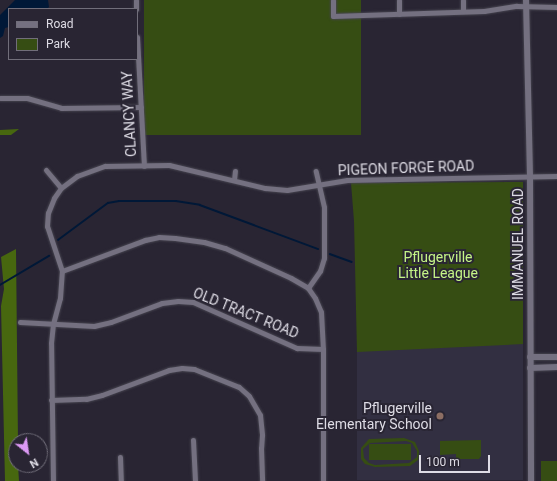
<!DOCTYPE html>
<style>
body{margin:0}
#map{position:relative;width:557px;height:481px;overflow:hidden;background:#292533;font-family:Roboto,sans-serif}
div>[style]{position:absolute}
.built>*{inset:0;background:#322f41;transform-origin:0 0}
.green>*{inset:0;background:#364d13;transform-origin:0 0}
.forest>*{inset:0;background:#47670f}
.water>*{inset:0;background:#001837}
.stream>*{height:1.5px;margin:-0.75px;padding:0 0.75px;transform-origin:0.75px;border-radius:0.75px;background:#001837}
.roads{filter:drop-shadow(0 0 1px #46444f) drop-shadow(0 0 1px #46444f)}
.minor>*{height:5px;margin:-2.5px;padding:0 2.5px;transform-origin:2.5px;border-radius:2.5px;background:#747080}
.tertiary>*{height:6px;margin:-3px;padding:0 3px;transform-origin:3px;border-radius:3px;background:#747080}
.dots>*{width:11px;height:11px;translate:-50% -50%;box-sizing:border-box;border:2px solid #292533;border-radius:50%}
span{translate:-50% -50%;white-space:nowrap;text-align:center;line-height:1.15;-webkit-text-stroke:4px #292533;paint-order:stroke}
.street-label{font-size:14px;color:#dedce5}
.park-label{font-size:14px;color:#c4f487}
.poi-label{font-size:14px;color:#dedce5}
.right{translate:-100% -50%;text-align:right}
.legend{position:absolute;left:8px;top:8px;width:130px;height:52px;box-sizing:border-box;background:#292533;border:1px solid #716e7a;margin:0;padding:5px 7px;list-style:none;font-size:12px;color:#dedce5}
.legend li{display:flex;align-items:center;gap:8px;height:20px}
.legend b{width:20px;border:1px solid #716e7a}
.north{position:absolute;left:8px;top:433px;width:40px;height:40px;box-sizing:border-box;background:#292533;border:1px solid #716e7a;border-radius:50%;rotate:150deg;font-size:11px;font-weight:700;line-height:16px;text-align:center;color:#dedce5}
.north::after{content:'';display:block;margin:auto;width:14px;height:18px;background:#dc99f4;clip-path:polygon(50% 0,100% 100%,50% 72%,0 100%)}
.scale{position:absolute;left:419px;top:455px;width:71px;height:18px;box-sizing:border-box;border:2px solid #dedce5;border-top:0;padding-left:5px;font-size:12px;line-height:14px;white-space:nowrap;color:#dedce5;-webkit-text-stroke:3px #292533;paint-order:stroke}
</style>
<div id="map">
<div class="built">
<i style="left:523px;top:344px;width:136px;height:166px;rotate:90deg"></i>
</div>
<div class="green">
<i style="left:144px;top:0;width:217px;height:135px"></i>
<i style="clip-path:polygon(523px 182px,523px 344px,357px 352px,354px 221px,351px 183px)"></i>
<i style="clip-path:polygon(evenodd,404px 438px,415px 442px,419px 451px,418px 460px,410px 466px,375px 467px,365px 464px,361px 459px,361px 448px,369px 439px,404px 438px,406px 441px,412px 443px,417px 451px,417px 457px,409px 463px,375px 465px,369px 463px,364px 458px,363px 449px,370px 443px,406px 441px)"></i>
<i style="clip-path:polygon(481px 440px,481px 456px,479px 459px,456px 459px,456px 454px,440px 455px,440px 441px)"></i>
<i style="left:411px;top:444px;width:16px;height:42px;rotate:90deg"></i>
<i style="left:541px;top:461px;width:16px;height:20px"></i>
</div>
<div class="forest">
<i style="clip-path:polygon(19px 129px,11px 135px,0 135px,0 130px)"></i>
<i style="clip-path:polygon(16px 249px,18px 441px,16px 441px,16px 465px,18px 465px,19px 481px,5px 481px,1px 306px,4px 289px,1px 257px)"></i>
</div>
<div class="water">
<i style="clip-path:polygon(15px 0,48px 0,49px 7px,47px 9px,9px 9px,9px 27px,5px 28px,3px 36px,0 38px,0 15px)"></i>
</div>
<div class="stream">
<i style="left:58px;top:240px;width:62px;rotate:-36.5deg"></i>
<i style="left:108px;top:203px;width:11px;rotate:-10deg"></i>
<i style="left:119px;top:201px;width:57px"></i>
<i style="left:176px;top:201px;width:24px;rotate:9deg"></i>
<i style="left:200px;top:205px;width:126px;rotate:20.4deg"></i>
<i style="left:330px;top:254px;width:23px;rotate:20deg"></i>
<i style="left:0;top:285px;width:57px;rotate:-30.6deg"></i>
</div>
<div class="roads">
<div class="minor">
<i style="left:136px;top:0;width:9px;rotate:90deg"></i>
<i style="left:333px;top:0;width:16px;rotate:90deg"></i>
<i style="left:333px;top:16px;width:151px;rotate:-1.9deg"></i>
<i style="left:484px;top:11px;width:33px;rotate:-9deg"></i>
<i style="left:517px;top:6px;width:40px;rotate:1.4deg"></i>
<i style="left:399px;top:0;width:14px;rotate:90deg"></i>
<i style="left:463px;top:0;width:11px;rotate:90deg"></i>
<i style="left:137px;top:37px;width:129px;rotate:86.9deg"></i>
<i style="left:0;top:98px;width:27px"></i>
<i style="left:27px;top:98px;width:35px;rotate:16deg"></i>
<i style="left:61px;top:108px;width:80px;rotate:-0.7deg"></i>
<i style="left:46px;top:170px;width:23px;rotate:50deg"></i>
<i style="left:234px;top:180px;width:9px;rotate:-84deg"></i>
<i style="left:62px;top:271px;width:89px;rotate:-20.5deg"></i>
<i style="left:145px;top:240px;width:14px;rotate:-12deg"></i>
<i style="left:159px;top:237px;width:16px;rotate:4deg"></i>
<i style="left:175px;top:238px;width:29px;rotate:8deg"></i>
<i style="left:204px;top:242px;width:22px;rotate:16deg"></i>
<i style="left:225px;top:248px;width:72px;rotate:24.4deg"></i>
<i style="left:291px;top:278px;width:20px;rotate:30deg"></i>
<i style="left:308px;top:288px;width:12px;rotate:55deg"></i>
<i style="left:315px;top:298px;width:15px;rotate:67deg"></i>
<i style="left:321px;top:312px;width:37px;rotate:87deg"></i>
<i style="left:323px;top:349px;width:132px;rotate:90deg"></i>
<i style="left:308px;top:288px;width:21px;rotate:-55deg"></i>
<i style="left:320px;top:271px;width:14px;rotate:-73deg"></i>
<i style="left:324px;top:258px;width:51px;rotate:-90deg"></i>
<i style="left:324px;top:207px;width:37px;rotate:-103deg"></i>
<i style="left:20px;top:322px;width:74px;rotate:3.1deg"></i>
<i style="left:94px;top:326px;width:17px;rotate:-13deg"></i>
<i style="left:111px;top:322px;width:54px;rotate:-20.4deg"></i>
<i style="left:162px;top:303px;width:16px;rotate:-7deg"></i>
<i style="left:178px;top:301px;width:15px;rotate:4deg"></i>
<i style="left:193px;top:302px;width:114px;rotate:23.9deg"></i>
<i style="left:297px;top:348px;width:26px;rotate:2deg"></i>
<i style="left:51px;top:400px;width:35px;rotate:-2deg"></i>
<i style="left:86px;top:399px;width:16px;rotate:-14deg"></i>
<i style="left:102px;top:395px;width:72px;rotate:-20.5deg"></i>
<i style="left:169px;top:370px;width:13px;rotate:-9deg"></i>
<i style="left:182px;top:368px;width:12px;rotate:5deg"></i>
<i style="left:194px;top:369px;width:48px;rotate:21.8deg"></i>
<i style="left:239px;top:387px;width:13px;rotate:42deg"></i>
<i style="left:249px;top:396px;width:22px;rotate:60deg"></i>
<i style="left:260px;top:415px;width:20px;rotate:84deg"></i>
<i style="left:262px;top:435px;width:13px;rotate:94deg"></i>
<i style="left:261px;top:448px;width:33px;rotate:88deg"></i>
<i style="left:193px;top:440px;width:41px;rotate:87.2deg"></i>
<i style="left:120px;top:457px;width:24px;rotate:88deg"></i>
<i style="left:53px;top:481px;width:138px;rotate:-90.8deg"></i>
<i style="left:51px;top:343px;width:19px;rotate:-84deg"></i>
<i style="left:53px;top:324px;width:27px;rotate:-75deg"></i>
<i style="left:60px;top:298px;width:27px;rotate:-86deg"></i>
<i style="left:62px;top:271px;width:47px;rotate:-108.4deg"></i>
<i style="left:47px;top:226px;width:13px;rotate:-86deg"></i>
<i style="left:48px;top:213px;width:16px;rotate:-68deg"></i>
<i style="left:54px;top:198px;width:12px;rotate:-55deg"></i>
<i style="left:61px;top:188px;width:20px;rotate:-37deg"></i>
<i style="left:77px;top:176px;width:30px;rotate:-20deg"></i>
<i style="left:105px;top:166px;width:64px;rotate:-0.9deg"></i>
<i style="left:169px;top:165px;width:99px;rotate:13.5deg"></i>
<i style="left:265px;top:188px;width:22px;rotate:5deg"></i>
<i style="left:287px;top:190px;width:61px;rotate:-9.5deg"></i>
<i style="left:347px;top:180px;width:210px;rotate:-1.1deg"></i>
</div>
<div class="tertiary">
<i style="left:526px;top:0;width:177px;rotate:88.7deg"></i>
<i style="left:530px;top:177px;width:304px;rotate:89.8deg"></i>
<i style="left:530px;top:357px;width:27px"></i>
<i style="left:530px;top:368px;width:27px;rotate:-2deg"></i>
</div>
</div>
<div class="dots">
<i style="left:440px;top:416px;background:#8d6e63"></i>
</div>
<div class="street-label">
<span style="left:129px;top:114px;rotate:-93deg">CLANCY WAY</span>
<span style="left:406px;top:168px;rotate:-2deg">PIGEON FORGE ROAD</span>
<span style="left:518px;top:244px;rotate:-90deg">IMMANUEL ROAD</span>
<span style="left:246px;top:313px;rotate:22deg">OLD TRACT ROAD</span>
</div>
<div class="park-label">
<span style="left:438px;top:265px">Pflugerville<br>Little League</span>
</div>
<div class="poi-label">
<span class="right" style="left:432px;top:416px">Pflugerville<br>Elementary School</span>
</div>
<ul class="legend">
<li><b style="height:5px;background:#747080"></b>Road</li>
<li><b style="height:11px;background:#364d13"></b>Park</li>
</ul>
<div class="north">N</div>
<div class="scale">100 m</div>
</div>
